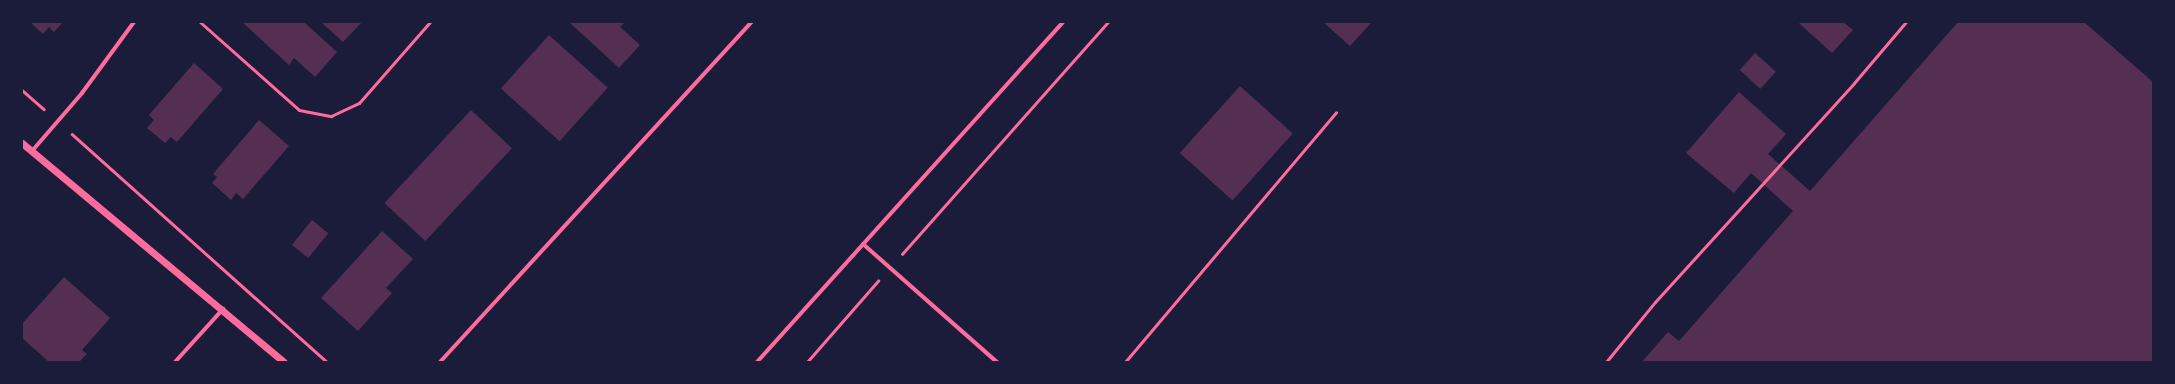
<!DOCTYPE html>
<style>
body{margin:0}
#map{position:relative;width:2175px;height:384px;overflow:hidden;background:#1b1b3a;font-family:"Libre Baskerville",serif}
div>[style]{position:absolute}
.building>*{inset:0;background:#542f53;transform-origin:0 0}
.path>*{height:2.5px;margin:-1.25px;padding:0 1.25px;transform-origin:1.25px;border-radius:1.25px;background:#ff6b9d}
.service>*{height:3px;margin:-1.5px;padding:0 1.5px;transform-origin:1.5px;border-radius:1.5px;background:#ff6b9d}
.minor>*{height:4px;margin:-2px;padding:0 2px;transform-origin:2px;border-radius:2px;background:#ff6b9d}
.tertiary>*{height:7px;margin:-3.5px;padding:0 3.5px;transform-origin:3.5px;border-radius:3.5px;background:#ff6b9d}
span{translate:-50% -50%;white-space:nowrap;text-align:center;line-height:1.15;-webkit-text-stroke:4px #1b1b3a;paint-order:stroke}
.frame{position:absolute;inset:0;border:23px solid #1b1b3a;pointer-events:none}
</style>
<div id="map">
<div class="building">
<i style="clip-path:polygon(30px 22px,63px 22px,54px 32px,49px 27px,43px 34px)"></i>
<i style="clip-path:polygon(242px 22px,304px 22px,337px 52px,315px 77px,294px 58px,289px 65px)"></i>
<i style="clip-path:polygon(321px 22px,362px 22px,343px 42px)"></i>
<i style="clip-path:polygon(569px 22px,625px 22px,620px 27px,640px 45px,619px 68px)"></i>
<i style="clip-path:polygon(1323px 22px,1372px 22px,1350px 46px)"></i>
<i style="clip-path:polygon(1801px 22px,1843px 22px,1853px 30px,1832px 53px,1799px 23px)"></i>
<i style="clip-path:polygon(1958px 22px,2084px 22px,2153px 82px,2153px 362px,1642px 362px,1668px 332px,1679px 341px,1793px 211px,1751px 173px,1734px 193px,1686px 153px,1739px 92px,1786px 134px,1768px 154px,1810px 191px)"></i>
<i style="left:549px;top:35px;width:79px;height:72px;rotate:42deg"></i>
<i style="left:1755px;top:53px;width:28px;height:23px;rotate:42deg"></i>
<i style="clip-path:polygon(194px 63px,223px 89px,177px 142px,171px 137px,165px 143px,147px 128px,154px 120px,149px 115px)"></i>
<i style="left:1240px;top:86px;width:71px;height:90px;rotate:42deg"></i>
<i style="left:471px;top:110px;width:56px;height:127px;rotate:43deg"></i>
<i style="clip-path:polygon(259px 120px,289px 146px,243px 199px,236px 193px,231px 200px,212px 183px,217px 177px,213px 174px)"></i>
<i style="left:312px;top:220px;width:21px;height:32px;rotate:39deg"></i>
<i style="clip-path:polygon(382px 231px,413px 259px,386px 288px,392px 293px,358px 331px,321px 298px)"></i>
<i style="clip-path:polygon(64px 277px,110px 318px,82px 350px,87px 354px,79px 362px,49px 362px,22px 338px,22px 324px)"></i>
</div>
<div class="path">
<i style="left:22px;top:90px;width:29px;rotate:41deg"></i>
<i style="left:72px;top:134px;width:342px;rotate:41.8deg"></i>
<i style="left:902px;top:254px;width:310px;rotate:-48.4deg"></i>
<i style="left:807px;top:362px;width:108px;rotate:-48.8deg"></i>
</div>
<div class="service">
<i style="left:200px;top:22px;width:132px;rotate:41.6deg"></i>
<i style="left:299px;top:110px;width:33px;rotate:11deg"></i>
<i style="left:331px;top:116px;width:31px;rotate:-25deg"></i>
<i style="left:359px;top:103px;width:108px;rotate:-48.8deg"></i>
<i style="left:1125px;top:362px;width:327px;rotate:-49.8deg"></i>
<i style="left:1606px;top:362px;width:77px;rotate:-50.8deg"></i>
<i style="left:1655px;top:302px;width:296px;rotate:-47.7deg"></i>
<i style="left:1854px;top:83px;width:80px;rotate:-49.6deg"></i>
</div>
<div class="minor">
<i style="left:32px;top:151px;width:77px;rotate:-49.2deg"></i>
<i style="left:82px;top:93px;width:88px;rotate:-53.8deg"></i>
<i style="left:863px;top:244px;width:179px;rotate:41.4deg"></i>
<i style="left:175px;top:362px;width:72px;rotate:-47.8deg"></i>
<i style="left:440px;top:362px;width:461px;rotate:-47.5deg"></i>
<i style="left:757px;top:362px;width:457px;rotate:-48deg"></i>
</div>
<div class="tertiary">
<i style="left:22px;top:143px;width:341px;rotate:39.9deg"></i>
</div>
<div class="frame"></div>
</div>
